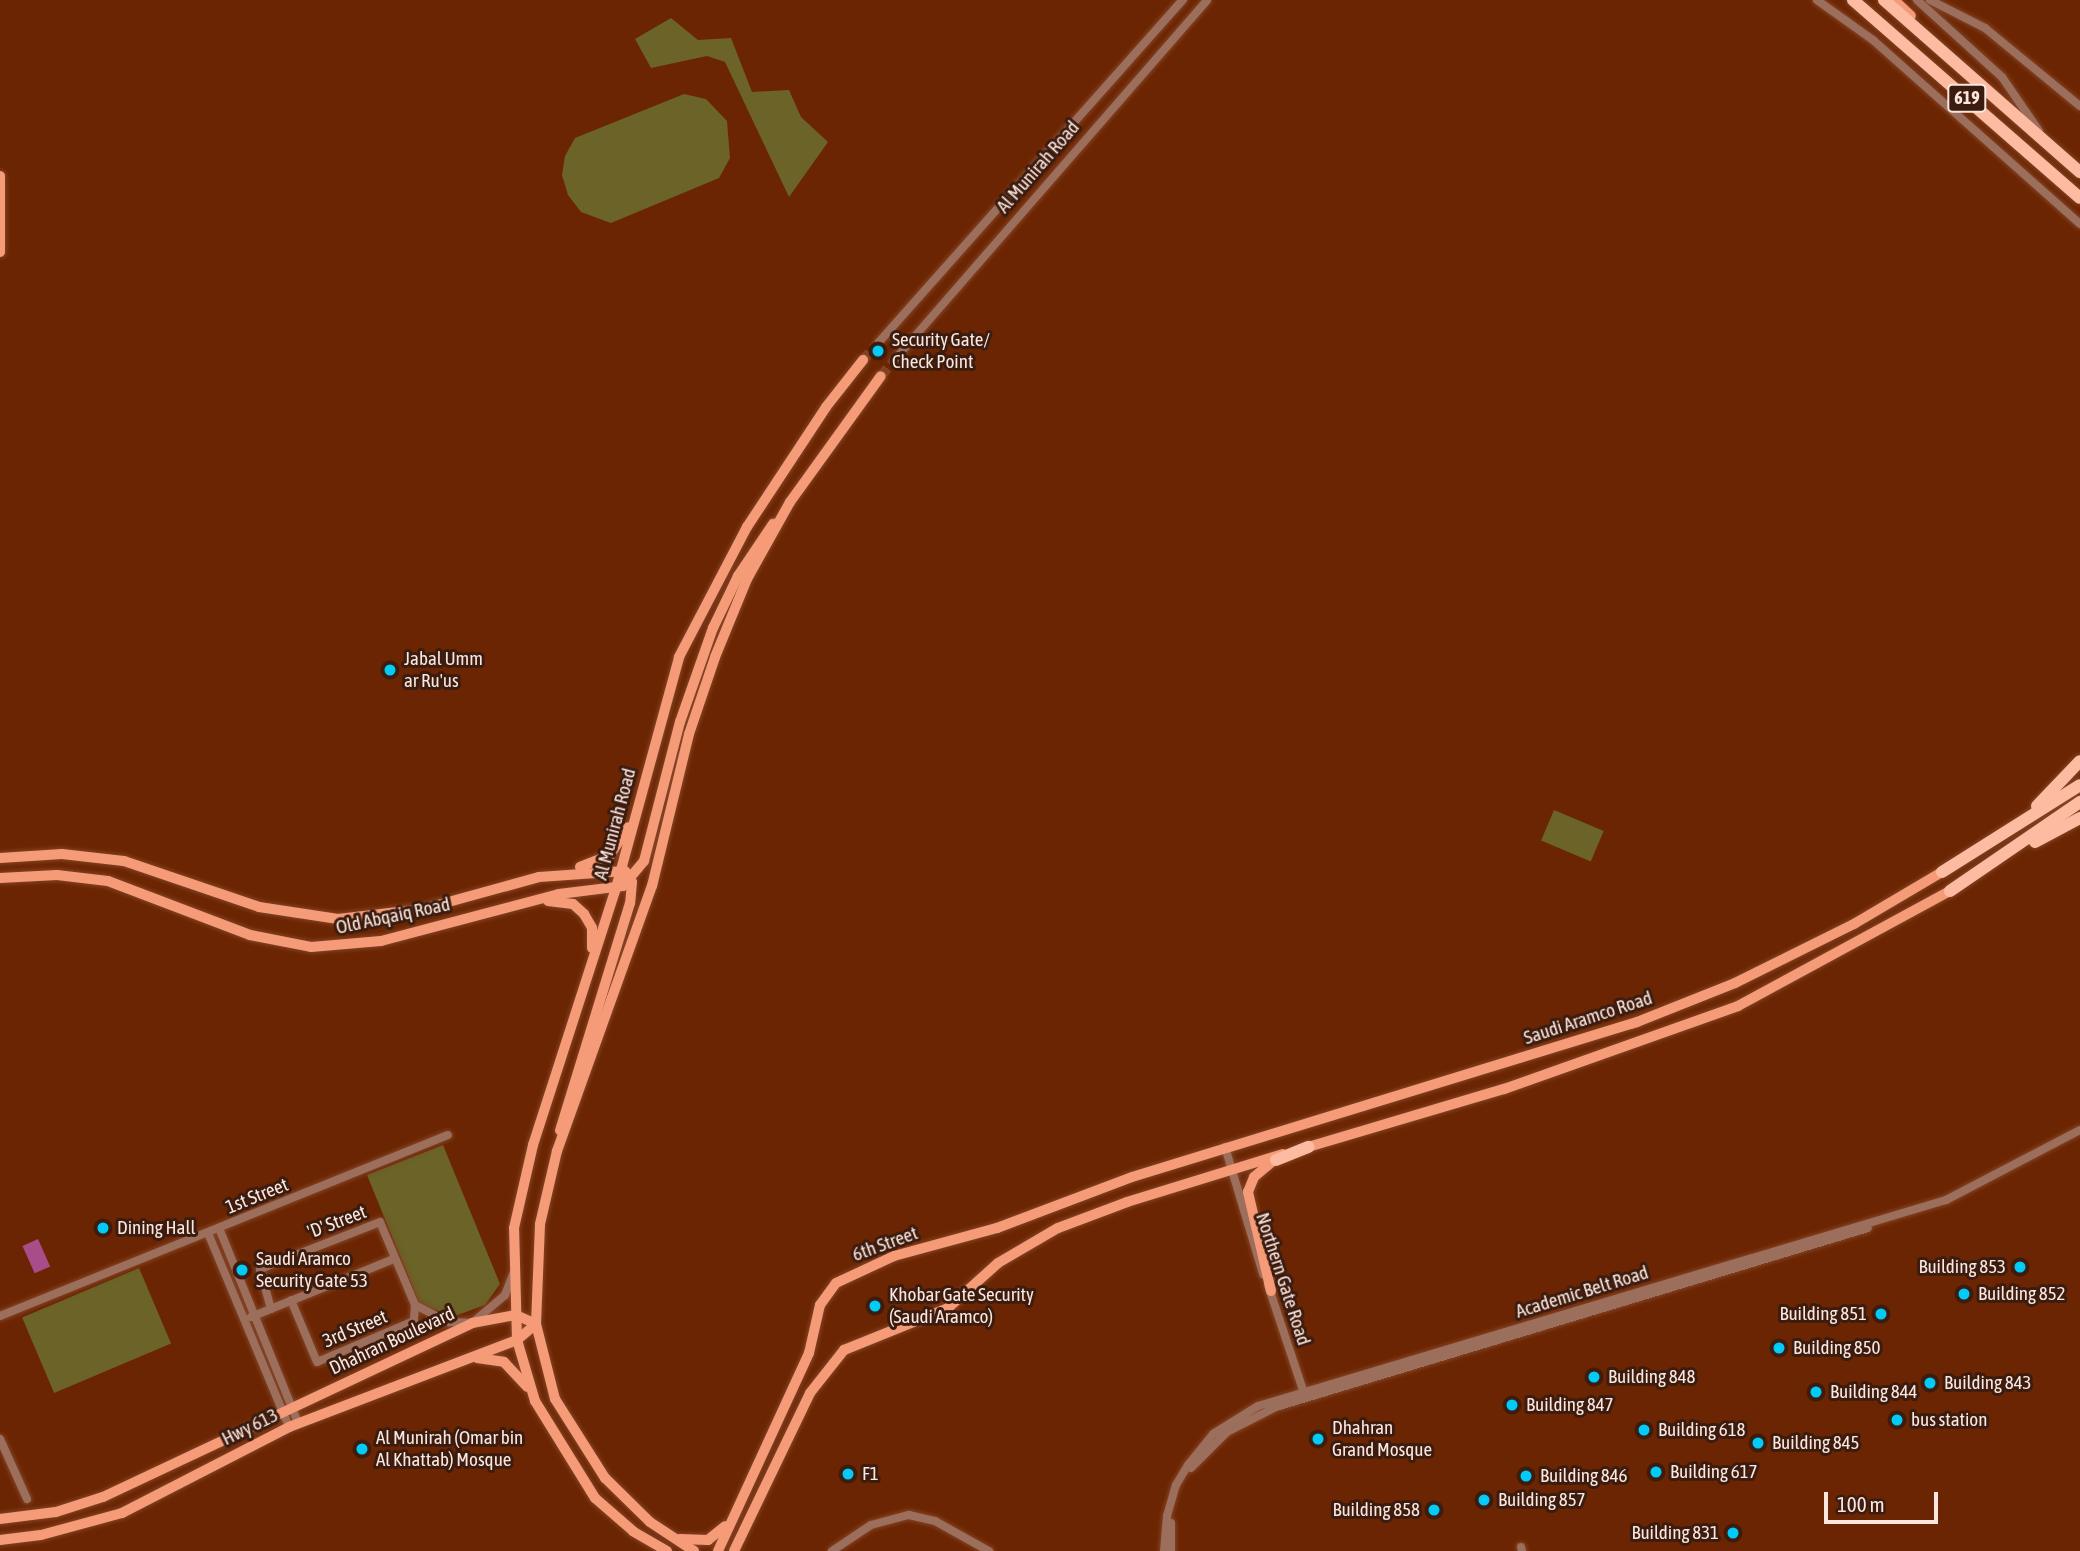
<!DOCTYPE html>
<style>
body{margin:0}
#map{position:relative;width:2080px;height:1551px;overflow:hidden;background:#6c2502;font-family:"Asap Condensed",sans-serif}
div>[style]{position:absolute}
.green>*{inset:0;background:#6b6327;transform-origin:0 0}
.water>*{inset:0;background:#a94d8a;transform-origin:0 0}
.major-tunnel>*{height:10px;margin-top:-5px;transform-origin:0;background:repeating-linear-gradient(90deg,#814223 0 10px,transparent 0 15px)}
.roads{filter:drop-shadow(0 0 2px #834426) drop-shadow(0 0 2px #834426)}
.minor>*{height:8px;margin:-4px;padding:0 4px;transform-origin:4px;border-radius:4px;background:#9c6f5d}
.major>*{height:10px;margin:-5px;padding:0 5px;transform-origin:5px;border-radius:5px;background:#f69b77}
.highway>*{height:12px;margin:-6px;padding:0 6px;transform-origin:6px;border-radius:6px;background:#fdbba1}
.dots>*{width:19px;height:19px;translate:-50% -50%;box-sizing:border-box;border:4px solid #3c1c0f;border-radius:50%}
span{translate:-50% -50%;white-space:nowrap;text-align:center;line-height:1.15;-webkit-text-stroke:6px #3c1c0f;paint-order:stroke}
.shield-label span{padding:2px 5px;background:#3c1c0f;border:2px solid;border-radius:5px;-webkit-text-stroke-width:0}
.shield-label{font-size:18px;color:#f9e7e0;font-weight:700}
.street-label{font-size:19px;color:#f9e7e0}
.poi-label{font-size:19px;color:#f9e7e0}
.left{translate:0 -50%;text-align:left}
.right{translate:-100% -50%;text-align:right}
.scale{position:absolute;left:1824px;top:1492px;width:114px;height:32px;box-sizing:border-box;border:4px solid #f9e7e0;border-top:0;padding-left:9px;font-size:21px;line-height:24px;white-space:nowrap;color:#f9e7e0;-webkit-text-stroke:5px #3c1c0f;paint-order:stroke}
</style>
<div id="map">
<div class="green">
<i style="clip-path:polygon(671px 18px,698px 40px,731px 38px,752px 92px,789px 90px,801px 117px,828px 142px,789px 197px,725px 62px,707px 56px,651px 68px,635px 39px)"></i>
<i style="clip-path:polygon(684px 94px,706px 99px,727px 121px,730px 158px,719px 178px,611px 223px,581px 212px,568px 195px,562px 175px,565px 156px,575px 138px)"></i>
<i style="left:1554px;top:810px;width:54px;height:33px;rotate:23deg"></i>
<i style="clip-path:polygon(443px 1145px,500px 1284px,485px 1305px,455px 1316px,420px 1305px,367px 1175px)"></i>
<i style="left:139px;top:1268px;width:82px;height:127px;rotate:67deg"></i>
</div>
<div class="water">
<i style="left:38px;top:1239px;width:30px;height:17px;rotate:66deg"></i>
</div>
<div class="major-tunnel">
<i style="left:863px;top:360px;width:24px;rotate:-48deg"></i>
<i style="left:881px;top:376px;width:23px;rotate:-50deg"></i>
</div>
<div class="roads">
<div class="minor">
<i style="left:1817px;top:0;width:69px;rotate:35.5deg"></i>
<i style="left:1873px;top:40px;width:277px;rotate:41.6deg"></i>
<i style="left:1917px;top:0;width:115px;rotate:42.2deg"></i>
<i style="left:2002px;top:77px;width:65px;rotate:55.6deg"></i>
<i style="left:1930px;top:0;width:62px;rotate:27deg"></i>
<i style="left:1985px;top:28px;width:123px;rotate:39.4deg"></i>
<i style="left:879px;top:342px;width:458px;rotate:-48.4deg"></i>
<i style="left:896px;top:358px;width:474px;rotate:-49deg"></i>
<i style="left:1225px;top:1147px;width:133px;rotate:73.3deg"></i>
<i style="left:219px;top:1228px;width:210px;rotate:67.9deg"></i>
<i style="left:208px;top:1233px;width:210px;rotate:67.3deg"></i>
<i style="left:1268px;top:1285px;width:117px;rotate:71.6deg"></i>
<i style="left:415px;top:1305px;width:38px;rotate:27deg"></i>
<i style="left:449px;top:1322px;width:23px;rotate:2deg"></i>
<i style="left:472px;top:1323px;width:43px;rotate:-40.3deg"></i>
<i style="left:505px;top:1295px;width:25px;rotate:-69deg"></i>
<i style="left:271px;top:1309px;width:41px;rotate:-105.4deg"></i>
<i style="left:260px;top:1269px;width:129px;rotate:-21.4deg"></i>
<i style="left:380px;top:1222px;width:90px;rotate:67.1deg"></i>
<i style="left:415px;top:1305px;width:16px;rotate:94deg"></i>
<i style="left:414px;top:1321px;width:105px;rotate:157.1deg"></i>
<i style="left:317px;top:1362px;width:67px;rotate:-112.8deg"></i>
<i style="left:0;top:1316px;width:483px;rotate:-22deg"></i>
<i style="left:251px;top:1317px;width:154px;rotate:-22.1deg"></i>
<i style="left:0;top:1439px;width:66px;rotate:65.8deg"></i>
<i style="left:1191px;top:1468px;width:51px;rotate:-45deg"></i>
<i style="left:1227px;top:1432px;width:55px;rotate:-27deg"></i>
<i style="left:1276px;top:1407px;width:618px;rotate:-16.82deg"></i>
<i style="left:1171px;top:1523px;width:28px;rotate:90deg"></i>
<i style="left:1521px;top:1547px;width:4px;rotate:76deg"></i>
<i style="left:832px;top:1551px;width:47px;rotate:-33.7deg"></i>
<i style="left:871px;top:1525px;width:39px;rotate:-15deg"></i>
<i style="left:909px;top:1515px;width:27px;rotate:13deg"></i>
<i style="left:935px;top:1521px;width:62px;rotate:29.1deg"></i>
<i style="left:1164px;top:1551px;width:35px;rotate:-85deg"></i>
<i style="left:1167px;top:1516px;width:32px;rotate:-74deg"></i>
<i style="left:1176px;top:1485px;width:23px;rotate:-59deg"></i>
<i style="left:1188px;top:1465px;width:40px;rotate:-51deg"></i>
<i style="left:1213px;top:1434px;width:53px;rotate:-31.9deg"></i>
<i style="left:1258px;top:1406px;width:718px;rotate:-16.67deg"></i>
<i style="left:1946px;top:1200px;width:151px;rotate:-27.6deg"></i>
</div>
<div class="major">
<i style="left:1894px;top:0;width:23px;rotate:43deg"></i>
<i style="left:0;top:176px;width:76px;rotate:90deg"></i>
<i style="left:0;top:858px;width:62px;rotate:-3.7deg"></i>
<i style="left:62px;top:854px;width:62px;rotate:6.4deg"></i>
<i style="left:124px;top:861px;width:143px;rotate:18.8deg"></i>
<i style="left:259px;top:907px;width:80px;rotate:8.6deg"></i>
<i style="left:338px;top:919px;width:86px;rotate:-6.7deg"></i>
<i style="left:423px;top:909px;width:120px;rotate:-15.4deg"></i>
<i style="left:539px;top:877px;width:86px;rotate:-4deg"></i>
<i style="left:625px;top:871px;width:13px;rotate:58deg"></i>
<i style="left:632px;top:882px;width:21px;rotate:95deg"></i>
<i style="left:630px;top:903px;width:238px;rotate:107.1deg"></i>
<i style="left:580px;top:867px;width:32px;rotate:-22deg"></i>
<i style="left:610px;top:855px;width:33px;rotate:-57deg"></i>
<i style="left:0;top:878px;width:57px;rotate:-3deg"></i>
<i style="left:57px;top:875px;width:51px;rotate:6.7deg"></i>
<i style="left:108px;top:881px;width:152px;rotate:20.8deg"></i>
<i style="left:250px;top:935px;width:62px;rotate:11.1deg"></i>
<i style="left:311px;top:947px;width:70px;rotate:-4.9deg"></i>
<i style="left:381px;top:941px;width:184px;rotate:-14.8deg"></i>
<i style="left:559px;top:894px;width:64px;rotate:-7.1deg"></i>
<i style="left:623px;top:886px;width:33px;rotate:-50deg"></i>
<i style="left:644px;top:861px;width:144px;rotate:-75.5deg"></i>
<i style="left:680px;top:722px;width:100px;rotate:-70.7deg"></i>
<i style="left:713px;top:628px;width:58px;rotate:-64.3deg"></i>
<i style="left:738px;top:576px;width:63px;rotate:-56.1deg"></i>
<i style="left:548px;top:901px;width:25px;rotate:7deg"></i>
<i style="left:573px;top:904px;width:15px;rotate:42deg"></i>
<i style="left:584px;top:914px;width:16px;rotate:60deg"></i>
<i style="left:592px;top:928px;width:20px;rotate:90deg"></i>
<i style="left:1301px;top:1149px;width:212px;rotate:-16.5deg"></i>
<i style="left:1504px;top:1089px;width:248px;rotate:-19.5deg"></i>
<i style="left:1738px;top:1006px;width:241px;rotate:-28.5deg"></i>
<i style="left:1271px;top:1291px;width:102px;rotate:-103.1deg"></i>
<i style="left:1248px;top:1192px;width:16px;rotate:-68deg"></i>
<i style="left:1254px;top:1177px;width:25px;rotate:-40deg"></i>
<i style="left:477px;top:1358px;width:27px;rotate:8deg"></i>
<i style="left:504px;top:1362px;width:34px;rotate:47deg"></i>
<i style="left:0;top:1519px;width:56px;rotate:-7.1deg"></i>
<i style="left:56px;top:1512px;width:49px;rotate:-17.7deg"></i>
<i style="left:103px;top:1497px;width:408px;rotate:-25.2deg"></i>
<i style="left:472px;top:1323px;width:45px;rotate:-10.3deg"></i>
<i style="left:516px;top:1315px;width:22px;rotate:24deg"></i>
<i style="left:680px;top:1539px;width:28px;rotate:2deg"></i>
<i style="left:708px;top:1540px;width:22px;rotate:-39deg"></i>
<i style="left:0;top:1540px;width:41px;rotate:-7deg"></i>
<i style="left:41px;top:1535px;width:84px;rotate:-15.2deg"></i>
<i style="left:122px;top:1513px;width:188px;rotate:-27.2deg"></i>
<i style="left:289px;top:1427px;width:244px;rotate:-20.9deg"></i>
<i style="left:517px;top:1340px;width:25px;rotate:-40deg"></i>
<i style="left:667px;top:1551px;width:39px;rotate:-150deg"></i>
<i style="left:633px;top:1531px;width:50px;rotate:-139deg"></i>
<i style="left:595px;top:1498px;width:114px;rotate:-121.7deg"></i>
<i style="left:535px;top:1401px;width:64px;rotate:-106.4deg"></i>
<i style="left:517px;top:1340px;width:112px;rotate:-91.5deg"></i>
<i style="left:514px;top:1228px;width:85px;rotate:-77.1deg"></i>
<i style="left:533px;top:1145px;width:270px;rotate:-72.1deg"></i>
<i style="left:616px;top:888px;width:239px;rotate:-74.7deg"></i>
<i style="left:679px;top:657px;width:147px;rotate:-62.4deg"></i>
<i style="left:747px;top:527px;width:144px;rotate:-56.6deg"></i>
<i style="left:826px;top:407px;width:60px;rotate:-51.8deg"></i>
<i style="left:694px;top:1551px;width:53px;rotate:-146.6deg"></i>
<i style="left:650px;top:1522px;width:63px;rotate:-135.6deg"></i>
<i style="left:605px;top:1478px;width:93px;rotate:-122.3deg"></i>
<i style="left:555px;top:1399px;width:77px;rotate:-104.2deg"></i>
<i style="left:536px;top:1324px;width:100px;rotate:-87.7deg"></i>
<i style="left:540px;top:1224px;width:75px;rotate:-76.9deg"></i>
<i style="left:557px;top:1151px;width:282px;rotate:-70.3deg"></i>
<i style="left:652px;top:886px;width:156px;rotate:-76.3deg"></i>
<i style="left:689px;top:734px;width:81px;rotate:-71.3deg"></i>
<i style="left:715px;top:657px;width:84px;rotate:-67.7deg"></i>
<i style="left:747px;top:579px;width:88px;rotate:-60.8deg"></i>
<i style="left:790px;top:502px;width:155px;rotate:-54.2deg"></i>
<i style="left:718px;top:1551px;width:218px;rotate:-65.3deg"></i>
<i style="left:809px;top:1353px;width:49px;rotate:-77.1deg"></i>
<i style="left:820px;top:1305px;width:27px;rotate:-54deg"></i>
<i style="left:836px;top:1283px;width:64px;rotate:-25deg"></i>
<i style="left:894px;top:1256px;width:107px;rotate:-15.2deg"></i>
<i style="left:997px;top:1228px;width:144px;rotate:-20.7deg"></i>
<i style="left:1132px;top:1177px;width:528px;rotate:-17.06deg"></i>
<i style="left:1637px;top:1022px;width:105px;rotate:-21.7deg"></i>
<i style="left:1735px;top:983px;width:133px;rotate:-26.4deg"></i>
<i style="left:1854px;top:924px;width:102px;rotate:-30.6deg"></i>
<i style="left:734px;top:1551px;width:175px;rotate:-64.3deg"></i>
<i style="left:810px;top:1393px;width:55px;rotate:-51.7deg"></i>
<i style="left:844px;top:1350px;width:112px;rotate:-22deg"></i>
<i style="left:948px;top:1308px;width:67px;rotate:-42deg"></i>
<i style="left:998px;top:1263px;width:69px;rotate:-30.3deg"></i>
<i style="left:1058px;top:1228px;width:74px;rotate:-20.6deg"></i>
<i style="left:1127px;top:1202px;width:163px;rotate:-17.1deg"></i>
</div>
<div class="highway">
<i style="left:1853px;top:0;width:301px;rotate:41.1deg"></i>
<i style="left:1884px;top:0;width:261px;rotate:41.3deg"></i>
<i style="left:2037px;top:806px;width:62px;rotate:-46.3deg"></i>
<i style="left:2035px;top:842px;width:51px;rotate:-28.1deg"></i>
<i style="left:1942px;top:872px;width:163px;rotate:-32.2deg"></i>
<i style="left:1950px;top:891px;width:158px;rotate:-34.4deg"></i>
<i style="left:1276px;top:1160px;width:35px;rotate:-22deg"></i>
</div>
</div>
<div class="dots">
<i style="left:878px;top:351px;background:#00cbf9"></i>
<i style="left:390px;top:670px;background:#00cbf9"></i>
<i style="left:103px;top:1228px;background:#00cbf9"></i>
<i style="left:2020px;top:1267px;background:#00cbf9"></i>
<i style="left:242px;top:1270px;background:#00cbf9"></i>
<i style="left:1964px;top:1294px;background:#00cbf9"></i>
<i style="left:875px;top:1306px;background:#00cbf9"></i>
<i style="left:1881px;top:1314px;background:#00cbf9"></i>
<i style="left:1779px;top:1348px;background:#00cbf9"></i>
<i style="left:1594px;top:1377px;background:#00cbf9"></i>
<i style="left:1930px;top:1383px;background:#00cbf9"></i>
<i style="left:1816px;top:1392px;background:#00cbf9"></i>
<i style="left:1512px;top:1405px;background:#00cbf9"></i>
<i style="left:1897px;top:1420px;background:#00cbf9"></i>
<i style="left:1644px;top:1430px;background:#00cbf9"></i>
<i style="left:1318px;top:1439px;background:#00cbf9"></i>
<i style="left:1758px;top:1443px;background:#00cbf9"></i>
<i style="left:362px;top:1449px;background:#00cbf9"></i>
<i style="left:1656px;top:1472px;background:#00cbf9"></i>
<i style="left:848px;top:1474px;background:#00cbf9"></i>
<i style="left:1526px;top:1476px;background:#00cbf9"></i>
<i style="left:1484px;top:1500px;background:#00cbf9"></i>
<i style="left:1434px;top:1510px;background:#00cbf9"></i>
<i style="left:1733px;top:1533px;background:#00cbf9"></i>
</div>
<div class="shield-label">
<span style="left:1967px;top:98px">619</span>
</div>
<div class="street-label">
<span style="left:1038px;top:167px;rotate:-49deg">Al Munirah Road</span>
<span style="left:615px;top:824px;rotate:-75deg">Al Munirah Road</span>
<span style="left:393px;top:916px;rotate:-12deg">Old Abqaiq Road</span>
<span style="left:1588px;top:1018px;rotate:-18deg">Saudi Aramco Road</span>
<span style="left:257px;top:1196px;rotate:-22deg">1st Street</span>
<span style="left:337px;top:1222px;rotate:-21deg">'D' Street</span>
<span style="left:885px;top:1244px;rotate:-20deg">6th Street</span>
<span style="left:1283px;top:1279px;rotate:72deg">Northern Gate Road</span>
<span style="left:1582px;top:1292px;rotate:-17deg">Academic Belt Road</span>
<span style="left:355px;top:1329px;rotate:-23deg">3rd Street</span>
<span style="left:392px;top:1341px;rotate:-25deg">Dhahran Boulevard</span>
<span style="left:250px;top:1427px;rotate:-26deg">Hwy 613</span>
</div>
<div class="poi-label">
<span class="left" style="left:892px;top:351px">Security Gate/<br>Check Point</span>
<span class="left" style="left:404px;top:670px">Jabal Umm<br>ar Ru'us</span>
<span class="left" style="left:117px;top:1228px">Dining Hall</span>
<span class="left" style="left:256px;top:1270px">Saudi Aramco<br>Security Gate 53</span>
<span class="right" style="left:2006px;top:1267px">Building 853</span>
<span class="left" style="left:1978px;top:1294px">Building 852</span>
<span class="left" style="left:889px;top:1306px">Khobar Gate Security<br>(Saudi Aramco)</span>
<span class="right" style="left:1867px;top:1314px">Building 851</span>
<span class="left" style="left:1793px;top:1348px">Building 850</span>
<span class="left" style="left:1608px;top:1377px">Building 848</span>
<span class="left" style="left:1944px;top:1383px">Building 843</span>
<span class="left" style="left:1830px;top:1392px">Building 844</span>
<span class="left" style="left:1526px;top:1405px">Building 847</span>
<span class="left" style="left:1911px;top:1420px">bus station</span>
<span class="left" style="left:1332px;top:1439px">Dhahran<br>Grand Mosque</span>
<span class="left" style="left:1658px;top:1430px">Building 618</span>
<span class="left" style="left:376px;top:1449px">Al Munirah (Omar bin<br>Al Khattab) Mosque</span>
<span class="left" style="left:1772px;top:1443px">Building 845</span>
<span class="left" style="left:1670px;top:1472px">Building 617</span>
<span class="left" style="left:862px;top:1474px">F1</span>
<span class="left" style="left:1540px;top:1476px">Building 846</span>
<span class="left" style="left:1498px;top:1500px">Building 857</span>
<span class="right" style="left:1420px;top:1510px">Building 858</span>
<span class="right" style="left:1719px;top:1533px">Building 831</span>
</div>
<div class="scale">100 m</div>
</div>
